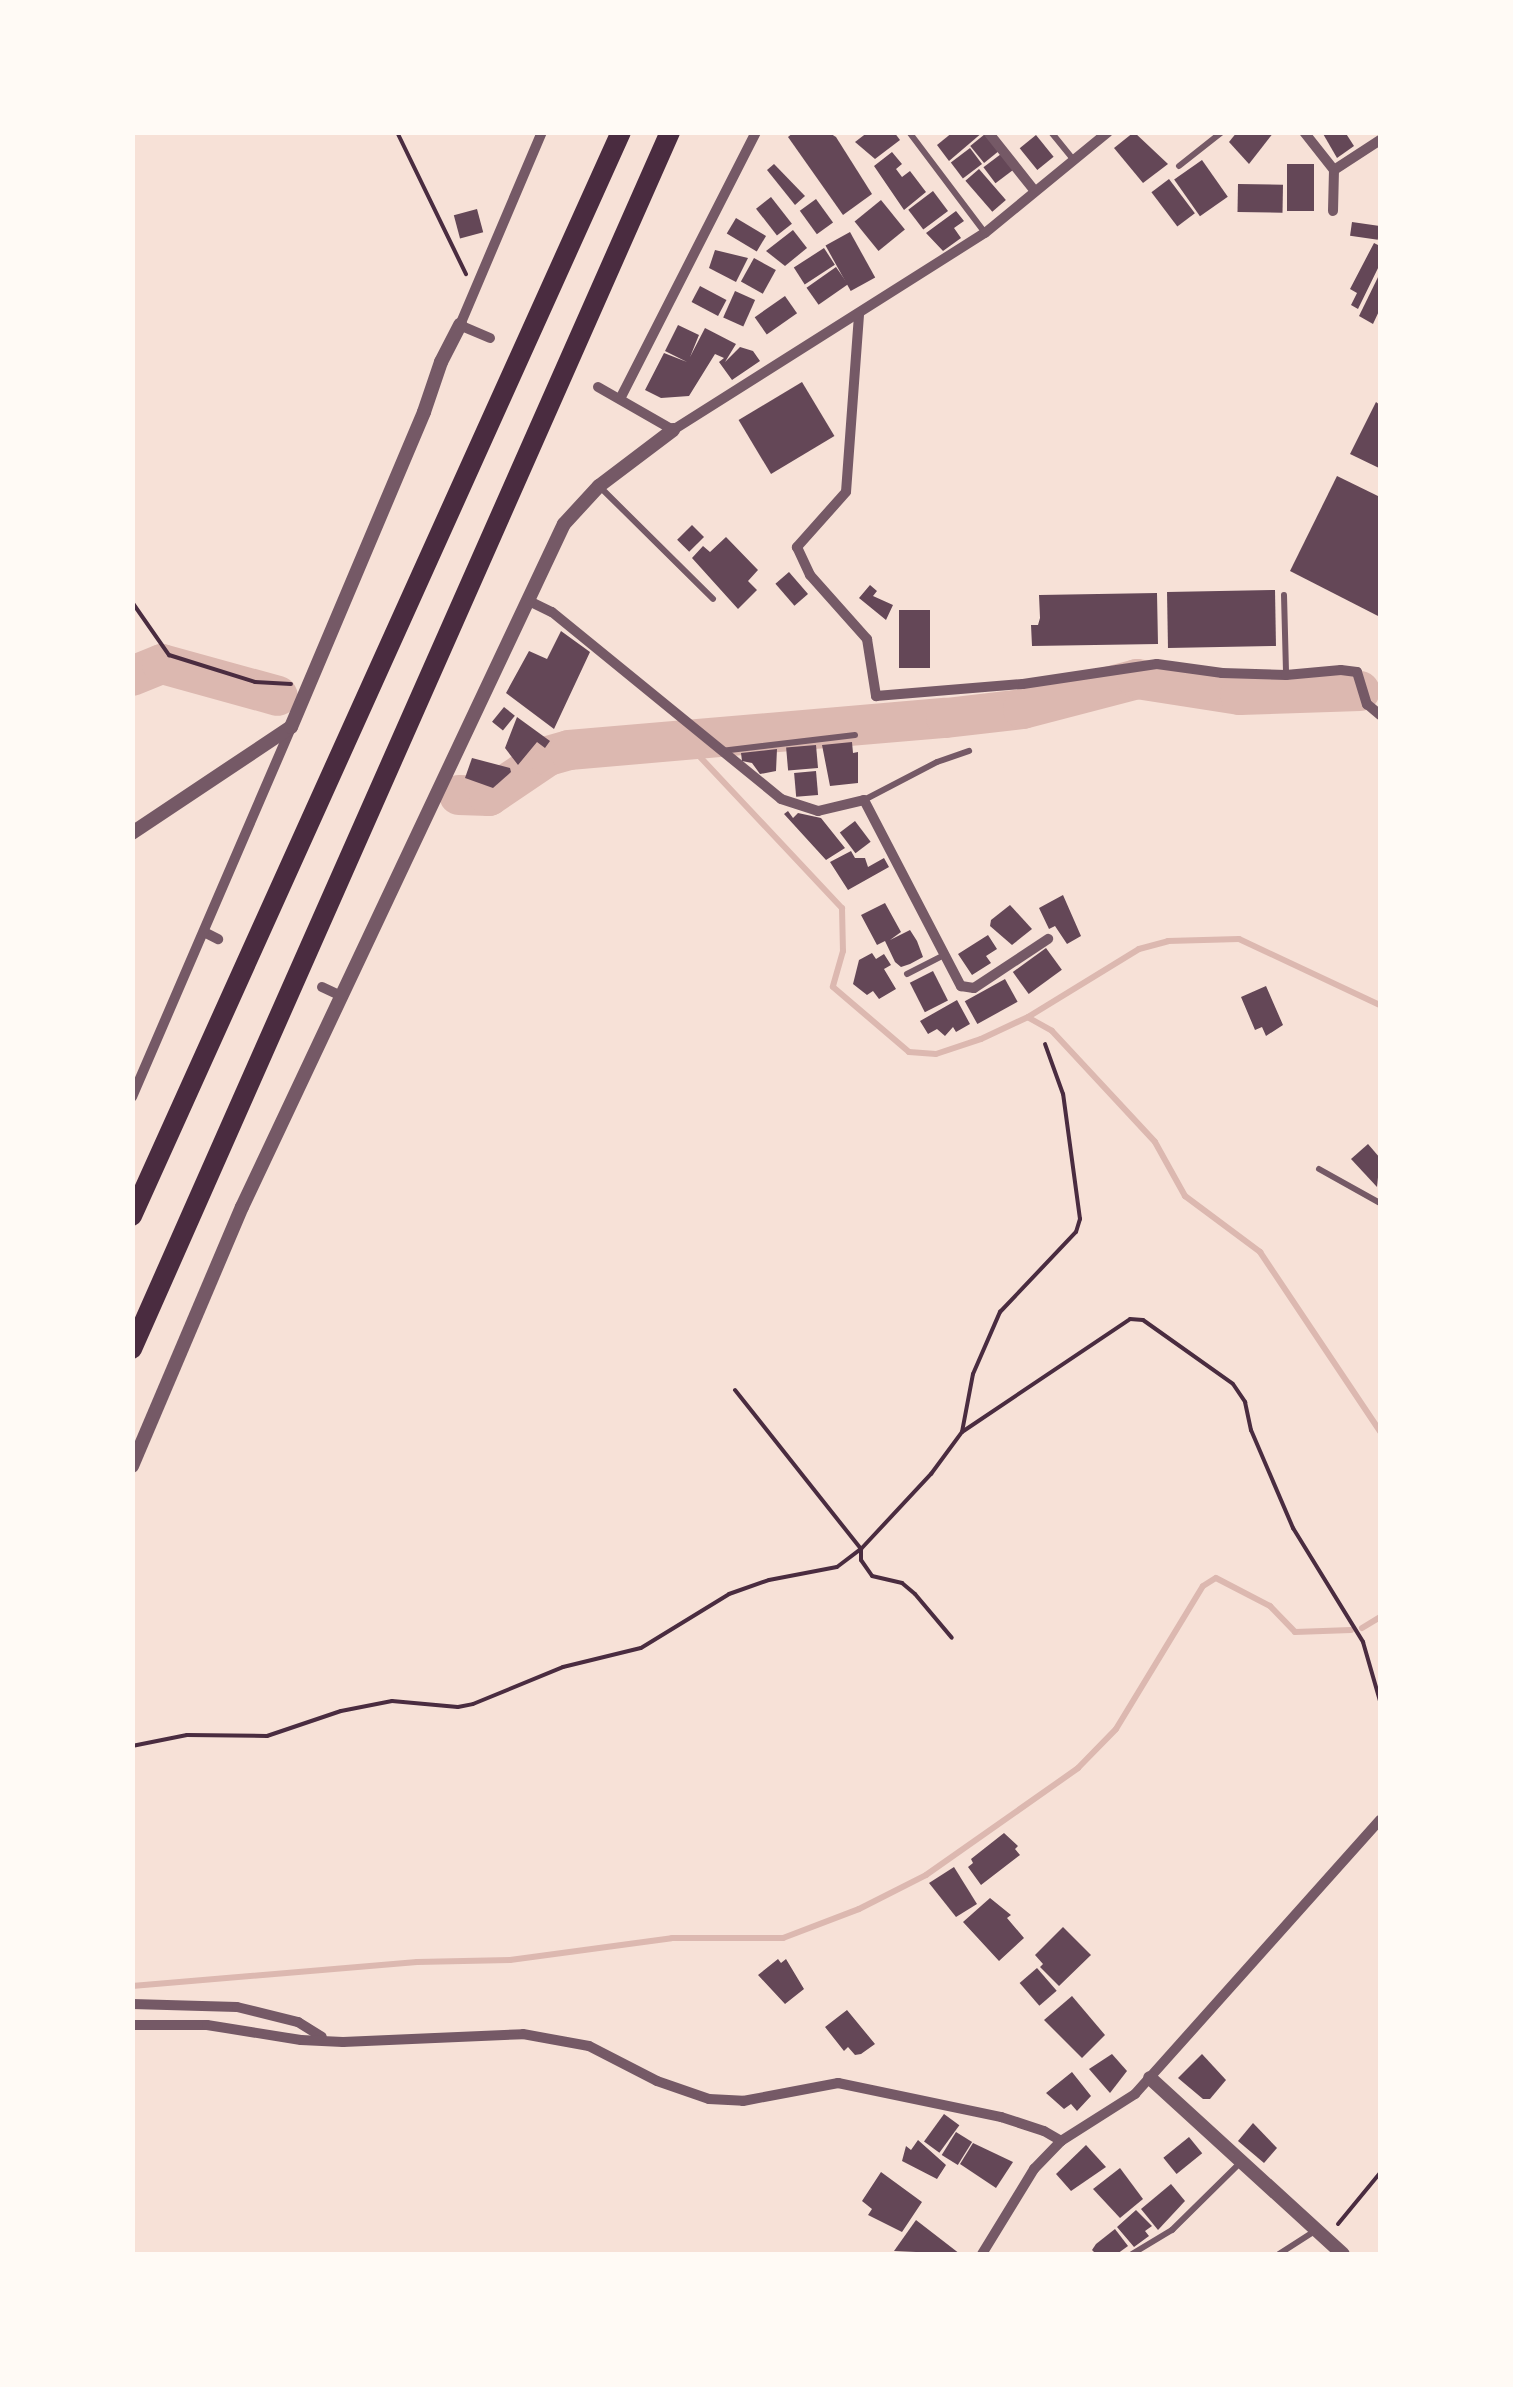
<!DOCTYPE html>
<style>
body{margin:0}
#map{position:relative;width:1513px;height:2387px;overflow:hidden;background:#f7e1d7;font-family:Helvetica,sans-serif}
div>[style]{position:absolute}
.stream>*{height:6px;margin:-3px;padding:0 3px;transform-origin:3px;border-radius:3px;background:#dcb8b0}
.river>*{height:40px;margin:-20px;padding:0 20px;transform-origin:20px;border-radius:20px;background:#dcb8b0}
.building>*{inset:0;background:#644757;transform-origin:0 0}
.path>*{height:4px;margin:-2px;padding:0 2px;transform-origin:2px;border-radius:2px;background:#4a2c40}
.service>*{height:6px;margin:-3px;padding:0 3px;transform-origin:3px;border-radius:3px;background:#755966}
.minor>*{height:10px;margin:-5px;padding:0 5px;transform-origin:5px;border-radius:5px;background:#755966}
.tertiary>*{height:14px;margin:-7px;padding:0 7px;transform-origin:7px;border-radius:7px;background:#755966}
.motorway>*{height:20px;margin:-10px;padding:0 10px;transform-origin:10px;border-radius:10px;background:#4a2c40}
span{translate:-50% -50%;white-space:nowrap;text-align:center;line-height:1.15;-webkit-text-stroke:10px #fffaf5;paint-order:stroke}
.frame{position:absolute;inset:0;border:135px solid #fffaf5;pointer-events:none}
</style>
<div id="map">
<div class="stream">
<i style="left:686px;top:742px;width:228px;rotate:46.8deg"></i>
<i style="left:842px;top:908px;width:43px;rotate:88.7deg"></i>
<i style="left:843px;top:951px;width:37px;rotate:106deg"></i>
<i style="left:833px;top:987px;width:100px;rotate:40.5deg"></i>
<i style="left:909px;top:1052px;width:27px;rotate:4deg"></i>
<i style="left:936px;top:1054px;width:47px;rotate:-18.4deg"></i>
<i style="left:981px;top:1039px;width:52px;rotate:-25.1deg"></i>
<i style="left:1028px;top:1017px;width:130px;rotate:-31.5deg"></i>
<i style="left:1139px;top:949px;width:30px;rotate:-15deg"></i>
<i style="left:1168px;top:941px;width:71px;rotate:-1.6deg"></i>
<i style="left:1239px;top:939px;width:156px;rotate:25.1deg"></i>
<i style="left:1029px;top:1018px;width:26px;rotate:29deg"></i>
<i style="left:1052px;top:1031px;width:151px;rotate:47.1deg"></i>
<i style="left:1155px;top:1142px;width:62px;rotate:60.9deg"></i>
<i style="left:1185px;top:1196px;width:94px;rotate:36.7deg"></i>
<i style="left:1260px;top:1252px;width:216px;rotate:56.2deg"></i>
<i style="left:1362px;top:1628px;width:21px;rotate:-31deg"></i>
<i style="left:132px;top:1986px;width:286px;rotate:-4.8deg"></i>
<i style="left:417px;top:1962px;width:93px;rotate:-1.2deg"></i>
<i style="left:510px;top:1960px;width:163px;rotate:-7.7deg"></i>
<i style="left:672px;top:1938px;width:111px"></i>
<i style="left:783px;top:1938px;width:81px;rotate:-20.9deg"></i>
<i style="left:859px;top:1909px;width:75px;rotate:-26.9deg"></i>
<i style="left:926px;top:1875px;width:186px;rotate:-35.1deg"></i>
<i style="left:1078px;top:1768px;width:54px;rotate:-45.7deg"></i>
<i style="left:1116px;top:1729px;width:167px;rotate:-58.7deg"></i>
<i style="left:1203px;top:1586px;width:15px;rotate:-32deg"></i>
<i style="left:1216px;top:1578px;width:61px;rotate:27.4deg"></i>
<i style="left:1270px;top:1606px;width:36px;rotate:46deg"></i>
<i style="left:1295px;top:1632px;width:56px;rotate:-2deg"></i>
</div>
<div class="river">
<i style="left:132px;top:676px;width:32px;rotate:-22deg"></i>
<i style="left:162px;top:664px;width:120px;rotate:15.4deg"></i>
<i style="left:459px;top:795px;width:30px;rotate:2deg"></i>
<i style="left:489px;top:796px;width:71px;rotate:-34.1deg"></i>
<i style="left:548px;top:756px;width:22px;rotate:-16deg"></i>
<i style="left:569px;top:750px;width:378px;rotate:-4.9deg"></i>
<i style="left:946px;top:718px;width:78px;rotate:-6.7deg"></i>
<i style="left:1023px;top:709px;width:118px;rotate:-14.7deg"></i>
<i style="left:1137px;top:679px;width:104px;rotate:8.8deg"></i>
<i style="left:1240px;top:695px;width:120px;rotate:-1.9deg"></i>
</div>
<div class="building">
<i style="clip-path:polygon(794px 132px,828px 132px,836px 137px,872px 194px,843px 215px,788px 137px)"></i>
<i style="clip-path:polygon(868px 132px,894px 132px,900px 140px,875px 159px,855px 142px)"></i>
<i style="clip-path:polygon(953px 132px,983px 132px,949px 161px,937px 145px)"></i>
<i style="clip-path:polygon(1134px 132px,1168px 164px,1143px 183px,1114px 148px)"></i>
<i style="clip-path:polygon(1237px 132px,1274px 132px,1249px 164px,1229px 142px)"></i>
<i style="clip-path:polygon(1322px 132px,1345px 132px,1354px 146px,1337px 158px)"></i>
<i style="left:985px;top:134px;width:22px;height:19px;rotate:51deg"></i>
<i style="left:1036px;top:135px;width:28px;height:21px;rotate:51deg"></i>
<i style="left:970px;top:148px;width:20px;height:24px;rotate:53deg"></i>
<i style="clip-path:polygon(892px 152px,902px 164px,896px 169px,902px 177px,910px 171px,926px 192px,904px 210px,874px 166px)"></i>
<i style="left:1001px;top:154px;width:20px;height:22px;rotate:53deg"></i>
<i style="left:1202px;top:160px;width:45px;height:34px;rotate:55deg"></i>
<i style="clip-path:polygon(774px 164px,805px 196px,795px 205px,767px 170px)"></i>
<i style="left:1314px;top:164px;width:47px;height:27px;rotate:90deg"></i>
<i style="left:979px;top:169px;width:41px;height:18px;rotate:49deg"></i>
<i style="left:1169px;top:179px;width:43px;height:22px;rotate:53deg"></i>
<i style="left:1238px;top:184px;width:45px;height:28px;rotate:1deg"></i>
<i style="left:933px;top:191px;width:25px;height:31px;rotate:53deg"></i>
<i style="left:771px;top:197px;width:34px;height:19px;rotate:52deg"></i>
<i style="left:816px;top:199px;width:29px;height:20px;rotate:54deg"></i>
<i style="left:881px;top:200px;width:38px;height:34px;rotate:51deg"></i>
<i style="left:477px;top:209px;width:24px;height:24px;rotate:75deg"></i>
<i style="clip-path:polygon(956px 211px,964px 221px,954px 228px,961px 238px,943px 251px,926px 233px)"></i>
<i style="left:736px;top:218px;width:35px;height:18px;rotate:31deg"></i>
<i style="left:1352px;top:222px;width:28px;height:14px;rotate:8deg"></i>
<i style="clip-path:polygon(793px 230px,807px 248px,785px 266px,766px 251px)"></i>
<i style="left:850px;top:232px;width:52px;height:28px;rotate:61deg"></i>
<i style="clip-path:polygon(1374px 243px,1380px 246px,1380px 264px,1358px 309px,1351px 305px,1357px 293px,1350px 289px)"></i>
<i style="left:824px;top:248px;width:20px;height:36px;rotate:57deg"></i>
<i style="clip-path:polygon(715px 250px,748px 258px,736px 282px,709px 268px)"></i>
<i style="left:754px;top:258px;width:25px;height:27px;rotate:29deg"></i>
<i style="left:836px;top:267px;width:21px;height:36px;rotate:55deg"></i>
<i style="clip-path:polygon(1380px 273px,1380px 309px,1373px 324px,1359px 316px)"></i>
<i style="left:700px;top:286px;width:30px;height:18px;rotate:28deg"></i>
<i style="left:735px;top:291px;width:22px;height:29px;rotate:24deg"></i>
<i style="left:785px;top:296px;width:21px;height:37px;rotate:55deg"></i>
<i style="clip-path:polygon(678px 325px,699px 335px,690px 357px,705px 328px,736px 344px,725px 362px,740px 347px,753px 351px,760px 361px,732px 380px,719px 362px,724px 358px,715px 354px,689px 396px,661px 398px,645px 390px,664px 353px,687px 362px,665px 351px)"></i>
<i style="left:802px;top:382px;width:63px;height:74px;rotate:59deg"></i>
<i style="clip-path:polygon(1376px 402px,1380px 405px,1379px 468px,1350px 454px)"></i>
<i style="clip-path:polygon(1337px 476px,1380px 497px,1380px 617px,1290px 571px)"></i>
<i style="left:692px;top:525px;width:17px;height:21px;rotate:45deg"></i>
<i style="clip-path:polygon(726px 537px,758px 570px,748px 581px,757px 590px,738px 609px,692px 558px,703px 546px,710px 552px)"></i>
<i style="left:789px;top:572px;width:29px;height:18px;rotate:49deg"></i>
<i style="clip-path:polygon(870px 585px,877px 591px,873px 596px,893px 605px,886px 620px,859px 598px)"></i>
<i style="left:1275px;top:590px;width:56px;height:108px;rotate:89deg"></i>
<i style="clip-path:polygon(1157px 593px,1158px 644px,1032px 646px,1031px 625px,1038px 625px,1040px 618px,1039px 595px)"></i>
<i style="left:899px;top:610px;width:31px;height:58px"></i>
<i style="clip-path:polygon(561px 631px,590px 652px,554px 729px,506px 693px,529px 651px,547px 659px)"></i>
<i style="left:504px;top:707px;width:14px;height:19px;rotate:39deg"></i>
<i style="clip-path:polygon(517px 717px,550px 741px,545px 748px,537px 742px,518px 765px,505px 748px)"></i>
<i style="clip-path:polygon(852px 742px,853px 753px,858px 752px,858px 783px,830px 786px,822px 745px)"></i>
<i style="left:816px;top:745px;width:23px;height:30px;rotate:85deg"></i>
<i style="clip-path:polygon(777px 749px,776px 771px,760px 774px,752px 763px,742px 761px,741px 753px)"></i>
<i style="clip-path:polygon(472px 758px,510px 768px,511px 772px,493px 788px,465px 778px)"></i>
<i style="left:816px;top:771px;width:24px;height:22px;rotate:85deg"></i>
<i style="clip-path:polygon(788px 811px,793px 818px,798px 813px,821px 818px,845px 848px,826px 860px,784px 814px)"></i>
<i style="left:855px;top:821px;width:26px;height:19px;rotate:53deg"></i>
<i style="clip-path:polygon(851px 851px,855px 858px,865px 858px,868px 867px,884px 858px,889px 867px,848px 890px,830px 862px)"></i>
<i style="clip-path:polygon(1063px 895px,1081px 936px,1067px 944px,1055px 926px,1049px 929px,1039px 908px)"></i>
<i style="clip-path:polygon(885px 903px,901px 932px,890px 940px,910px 930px,917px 941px,923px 957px,910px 964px,901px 967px,895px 962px,885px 941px,877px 945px,861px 915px)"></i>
<i style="clip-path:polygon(1010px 905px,1032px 929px,1012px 945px,990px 926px,991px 920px)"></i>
<i style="clip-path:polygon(988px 935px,997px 949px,986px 956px,991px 963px,972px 975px,958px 954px)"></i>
<i style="left:1046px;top:948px;width:27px;height:41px;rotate:54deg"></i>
<i style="clip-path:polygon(872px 953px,876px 959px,884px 954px,891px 965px,884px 969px,896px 989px,879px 999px,873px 991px,867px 995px,853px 984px,859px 960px)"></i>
<i style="left:933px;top:971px;width:33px;height:26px;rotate:63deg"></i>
<i style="left:1005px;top:979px;width:26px;height:46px;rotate:61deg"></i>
<i style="clip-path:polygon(1266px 986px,1283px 1025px,1266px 1036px,1262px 1027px,1255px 1030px,1241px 997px)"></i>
<i style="clip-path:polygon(957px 1000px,970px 1024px,956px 1032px,953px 1027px,945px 1036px,937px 1029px,928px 1034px,920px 1021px)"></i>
<i style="clip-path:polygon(1368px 1144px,1380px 1158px,1377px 1187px,1351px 1159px)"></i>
<i style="clip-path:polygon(1004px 1833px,1018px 1846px,1015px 1849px,1020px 1855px,981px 1885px,968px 1867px,973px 1863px,971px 1859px)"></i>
<i style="clip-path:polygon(954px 1867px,977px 1904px,956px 1917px,929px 1883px)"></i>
<i style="clip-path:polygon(990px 1898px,1011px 1915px,1007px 1918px,1024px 1938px,999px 1961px,963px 1922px)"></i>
<i style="clip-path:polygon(1063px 1927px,1091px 1955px,1059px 1986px,1040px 1967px,1043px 1964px,1035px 1955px)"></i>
<i style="clip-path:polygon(778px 1959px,781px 1963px,786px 1959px,804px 1989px,785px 2004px,758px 1975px)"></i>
<i style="left:1037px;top:1968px;width:30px;height:23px;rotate:49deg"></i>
<i style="clip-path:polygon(1072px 1996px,1105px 2035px,1082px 2058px,1044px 2020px)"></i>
<i style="clip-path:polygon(847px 2010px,875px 2044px,861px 2054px,855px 2055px,848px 2047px,844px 2051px,825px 2027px)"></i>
<i style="clip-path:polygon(1112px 2054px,1127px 2071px,1110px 2093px,1089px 2069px)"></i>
<i style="clip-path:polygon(1202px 2054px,1226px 2080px,1210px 2099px,1203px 2099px,1178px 2078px)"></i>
<i style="clip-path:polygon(1072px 2072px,1091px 2096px,1077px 2111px,1071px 2104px,1064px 2109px,1046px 2093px)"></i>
<i style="left:944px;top:2114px;width:19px;height:34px;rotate:36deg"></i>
<i style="clip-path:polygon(1253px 2123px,1277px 2148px,1264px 2163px,1238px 2141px)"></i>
<i style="left:956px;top:2132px;width:19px;height:27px;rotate:32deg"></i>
<i style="left:1189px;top:2137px;width:21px;height:33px;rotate:51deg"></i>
<i style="clip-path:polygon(918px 2140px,946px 2165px,937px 2179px,902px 2161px,906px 2146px,911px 2150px)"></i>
<i style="clip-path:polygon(973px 2143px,1013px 2162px,996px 2188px,960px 2164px)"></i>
<i style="clip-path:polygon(1086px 2145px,1106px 2167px,1071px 2191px,1056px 2174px)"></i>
<i style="clip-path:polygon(1120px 2168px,1143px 2199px,1120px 2218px,1093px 2189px)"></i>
<i style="clip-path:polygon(881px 2172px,922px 2202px,902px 2232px,868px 2215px,872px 2209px,862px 2201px)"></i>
<i style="clip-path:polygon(1171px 2184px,1185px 2201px,1158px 2230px,1141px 2209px)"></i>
<i style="clip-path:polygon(1136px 2210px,1152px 2226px,1145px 2231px,1149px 2236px,1134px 2247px,1117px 2227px)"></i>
<i style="clip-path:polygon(916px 2220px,960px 2254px,894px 2251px)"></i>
<i style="clip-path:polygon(1115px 2229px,1128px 2246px,1117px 2254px,1096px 2254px,1092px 2250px,1096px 2244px)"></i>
</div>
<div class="path">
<i style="left:397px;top:132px;width:158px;rotate:64.1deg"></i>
<i style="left:132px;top:602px;width:65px;rotate:55.1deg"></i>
<i style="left:169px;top:655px;width:90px;rotate:17.4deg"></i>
<i style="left:255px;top:682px;width:36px;rotate:3deg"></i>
<i style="left:735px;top:1390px;width:203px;rotate:51.6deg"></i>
<i style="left:861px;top:1549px;width:11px;rotate:90deg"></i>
<i style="left:861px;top:1560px;width:19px;rotate:55deg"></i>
<i style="left:872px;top:1576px;width:31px;rotate:13deg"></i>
<i style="left:902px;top:1583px;width:17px;rotate:40deg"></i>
<i style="left:915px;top:1594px;width:57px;rotate:49.9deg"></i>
<i style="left:962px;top:1432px;width:59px;rotate:-79.3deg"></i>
<i style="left:973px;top:1374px;width:68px;rotate:-66.5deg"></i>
<i style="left:1000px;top:1312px;width:110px;rotate:-46.5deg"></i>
<i style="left:1076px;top:1232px;width:14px;rotate:-73deg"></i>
<i style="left:1080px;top:1219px;width:126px;rotate:-97.7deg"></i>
<i style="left:1063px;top:1094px;width:53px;rotate:-109.8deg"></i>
<i style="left:132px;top:1746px;width:56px;rotate:-11.3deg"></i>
<i style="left:187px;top:1735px;width:80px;rotate:0.7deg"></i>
<i style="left:267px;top:1736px;width:78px;rotate:-18.7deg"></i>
<i style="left:341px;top:1711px;width:52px;rotate:-11.1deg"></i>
<i style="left:392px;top:1701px;width:66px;rotate:5.2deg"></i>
<i style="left:458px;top:1707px;width:15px;rotate:-11deg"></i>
<i style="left:473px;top:1704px;width:97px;rotate:-22.3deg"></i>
<i style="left:563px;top:1667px;width:80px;rotate:-13.7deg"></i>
<i style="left:641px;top:1648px;width:103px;rotate:-31.5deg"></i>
<i style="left:729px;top:1594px;width:42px;rotate:-19.3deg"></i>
<i style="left:769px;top:1580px;width:69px;rotate:-10.8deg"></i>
<i style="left:837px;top:1567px;width:30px;rotate:-37deg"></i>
<i style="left:861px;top:1549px;width:103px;rotate:-47deg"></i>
<i style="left:931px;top:1474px;width:52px;rotate:-53.6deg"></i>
<i style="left:962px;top:1432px;width:202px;rotate:-33.9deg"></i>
<i style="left:1130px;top:1319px;width:13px;rotate:4deg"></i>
<i style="left:1143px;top:1320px;width:110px;rotate:35.4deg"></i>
<i style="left:1233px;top:1384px;width:22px;rotate:56deg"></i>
<i style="left:1245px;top:1402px;width:29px;rotate:78deg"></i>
<i style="left:1251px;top:1430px;width:107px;rotate:66.8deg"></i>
<i style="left:1293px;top:1528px;width:134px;rotate:58.4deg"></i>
<i style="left:1363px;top:1642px;width:61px;rotate:73.9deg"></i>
<i style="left:1338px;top:2224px;width:66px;rotate:-50.5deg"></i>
</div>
<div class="service">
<i style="left:909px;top:132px;width:126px;rotate:53deg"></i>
<i style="left:1051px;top:132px;width:35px;rotate:51deg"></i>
<i style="left:1179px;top:166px;width:55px;rotate:-38.3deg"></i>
<i style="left:600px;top:487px;width:159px;rotate:44.7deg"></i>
<i style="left:1284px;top:595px;width:79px;rotate:88.5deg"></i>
<i style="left:721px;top:751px;width:135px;rotate:-6.8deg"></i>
<i style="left:864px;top:800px;width:82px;rotate:-27.5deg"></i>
<i style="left:937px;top:762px;width:34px;rotate:-19deg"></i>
<i style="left:907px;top:974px;width:42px;rotate:-27.2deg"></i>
<i style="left:1319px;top:1169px;width:70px;rotate:29.1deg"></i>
<i style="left:1132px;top:2254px;width:47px;rotate:-31deg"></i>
<i style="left:1172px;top:2230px;width:97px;rotate:-44.6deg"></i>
<i style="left:1279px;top:2254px;width:43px;rotate:-32.6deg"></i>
</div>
<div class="minor">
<i style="left:988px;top:132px;width:74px;rotate:51.6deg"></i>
<i style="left:1304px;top:132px;width:48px;rotate:51.7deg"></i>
<i style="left:1334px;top:170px;width:41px;rotate:91.4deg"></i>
<i style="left:1334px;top:170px;width:55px;rotate:-33.1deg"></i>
<i style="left:859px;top:315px;width:177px;rotate:94.2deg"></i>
<i style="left:846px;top:492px;width:74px;rotate:131.7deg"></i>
<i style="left:797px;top:547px;width:31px;rotate:65deg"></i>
<i style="left:810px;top:575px;width:86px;rotate:48.3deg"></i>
<i style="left:867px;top:639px;width:58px;rotate:81deg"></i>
<i style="left:876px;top:696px;width:147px;rotate:-4.7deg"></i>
<i style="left:1023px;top:684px;width:135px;rotate:-8.5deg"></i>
<i style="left:1157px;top:664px;width:66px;rotate:7.9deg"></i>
<i style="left:1222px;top:673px;width:64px;rotate:1.8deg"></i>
<i style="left:1286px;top:675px;width:55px;rotate:-5.2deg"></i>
<i style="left:1341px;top:670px;width:16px;rotate:7deg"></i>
<i style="left:1357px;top:672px;width:34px;rotate:73deg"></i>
<i style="left:1367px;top:704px;width:17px;rotate:40deg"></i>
<i style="left:490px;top:338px;width:33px;rotate:-157deg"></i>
<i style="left:460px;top:325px;width:210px;rotate:-67deg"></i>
<i style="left:598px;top:387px;width:86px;rotate:29.8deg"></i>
<i style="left:673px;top:430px;width:369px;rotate:-32.3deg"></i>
<i style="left:985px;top:233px;width:159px;rotate:-39.4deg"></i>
<i style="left:621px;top:397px;width:297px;rotate:-63deg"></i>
<i style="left:529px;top:601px;width:25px;rotate:26deg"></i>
<i style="left:552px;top:612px;width:296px;rotate:39.2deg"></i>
<i style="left:781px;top:799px;width:39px;rotate:18deg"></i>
<i style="left:818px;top:811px;width:47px;rotate:-13.4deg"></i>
<i style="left:864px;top:800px;width:210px;rotate:62.5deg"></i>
<i style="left:961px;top:986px;width:13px;rotate:9deg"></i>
<i style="left:974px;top:988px;width:89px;rotate:-33.5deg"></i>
<i style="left:204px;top:932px;width:16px;rotate:27deg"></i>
<i style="left:322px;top:987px;width:23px;rotate:25deg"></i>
<i style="left:132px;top:1097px;width:403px;rotate:-66.7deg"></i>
<i style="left:132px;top:2004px;width:105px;rotate:1.6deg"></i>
<i style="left:237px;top:2007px;width:63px;rotate:13.8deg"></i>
<i style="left:298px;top:2022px;width:28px;rotate:32deg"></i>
<i style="left:132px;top:2025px;width:75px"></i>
<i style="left:207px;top:2025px;width:95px;rotate:9.1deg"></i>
<i style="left:301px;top:2040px;width:42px;rotate:2.7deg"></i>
<i style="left:343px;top:2042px;width:180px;rotate:-2.5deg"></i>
<i style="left:523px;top:2034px;width:67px;rotate:10.3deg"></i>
<i style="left:589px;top:2046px;width:76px;rotate:27.2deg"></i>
<i style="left:657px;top:2081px;width:55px;rotate:19.1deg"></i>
<i style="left:709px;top:2099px;width:34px;rotate:3deg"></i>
<i style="left:743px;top:2101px;width:97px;rotate:-10.7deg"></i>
<i style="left:838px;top:2083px;width:167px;rotate:11.8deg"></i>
<i style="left:1001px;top:2117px;width:45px;rotate:18deg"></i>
<i style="left:1044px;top:2131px;width:20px;rotate:30deg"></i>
<i style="left:982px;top:2254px;width:100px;rotate:-58.5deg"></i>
<i style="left:1034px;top:2169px;width:39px;rotate:-46deg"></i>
<i style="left:1061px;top:2141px;width:88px;rotate:-32.4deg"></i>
<i style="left:1135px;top:2094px;width:368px;rotate:-48.2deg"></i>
</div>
<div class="tertiary">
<i style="left:132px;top:833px;width:191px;rotate:-33.7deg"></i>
<i style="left:291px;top:727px;width:342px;rotate:-67.1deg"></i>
<i style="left:424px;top:412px;width:53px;rotate:-71.2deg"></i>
<i style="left:441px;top:362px;width:42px;rotate:-62.8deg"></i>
<i style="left:132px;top:1466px;width:281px;rotate:-67deg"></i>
<i style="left:242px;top:1207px;width:755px;rotate:-64.76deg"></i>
<i style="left:564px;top:524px;width:52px;rotate:-47.4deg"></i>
<i style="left:599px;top:486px;width:93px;rotate:-37.1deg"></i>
<i style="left:1150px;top:2078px;width:261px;rotate:42.4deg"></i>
</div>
<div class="motorway">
<i style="left:132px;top:1216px;width:1189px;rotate:-65.72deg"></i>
<i style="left:132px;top:1349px;width:1331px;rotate:-66.15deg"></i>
</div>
<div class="frame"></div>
</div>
